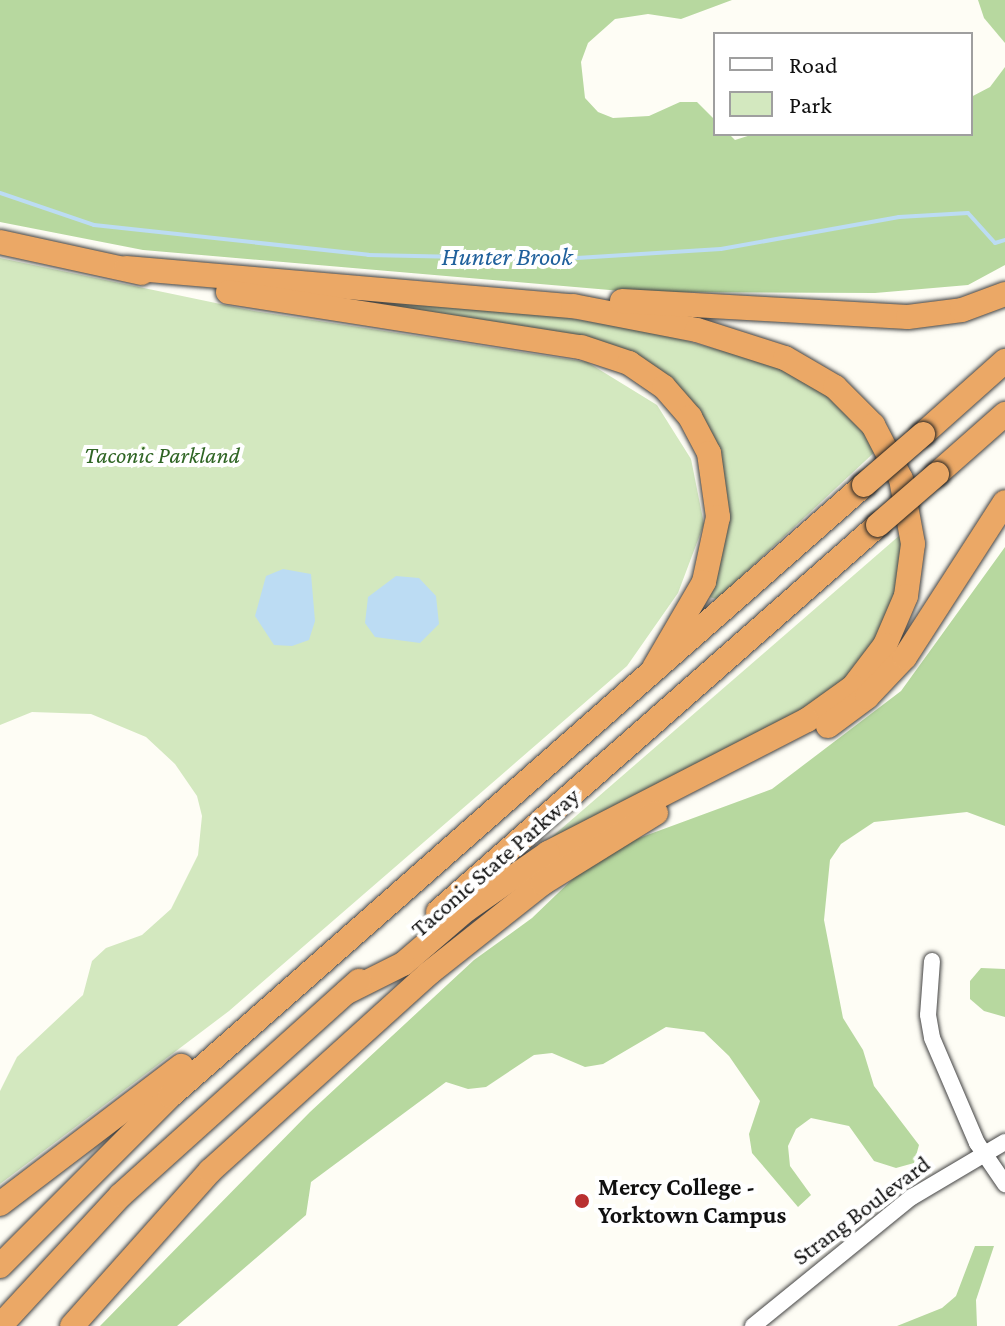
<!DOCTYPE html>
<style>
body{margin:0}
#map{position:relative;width:1005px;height:1326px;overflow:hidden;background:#fefdf5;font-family:"Crimson Pro",serif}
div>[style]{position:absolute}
.green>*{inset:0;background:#d3e8bf}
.forest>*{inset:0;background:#b7d89f}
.water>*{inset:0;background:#bcdcf3}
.stream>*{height:4px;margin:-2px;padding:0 2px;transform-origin:2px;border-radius:2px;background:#bcdcf3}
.roads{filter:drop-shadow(0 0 2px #434343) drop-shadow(0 0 2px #434343)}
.minor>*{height:16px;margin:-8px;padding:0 8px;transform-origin:8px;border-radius:8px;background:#fff}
.highway>*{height:24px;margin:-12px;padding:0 12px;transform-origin:12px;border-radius:12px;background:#eba866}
.bridges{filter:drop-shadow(0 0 2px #212121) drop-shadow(0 0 2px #212121)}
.highway-bridge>*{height:24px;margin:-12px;padding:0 12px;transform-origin:12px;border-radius:12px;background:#eba866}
.dots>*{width:22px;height:22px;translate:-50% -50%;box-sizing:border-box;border:4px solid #fff;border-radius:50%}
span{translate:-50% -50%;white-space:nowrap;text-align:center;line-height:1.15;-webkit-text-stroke:8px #fff;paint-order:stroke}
.park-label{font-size:24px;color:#2f6524;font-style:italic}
.street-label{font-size:24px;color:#101010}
.poi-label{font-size:24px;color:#101010;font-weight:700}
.left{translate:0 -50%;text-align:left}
.water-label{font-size:26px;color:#20619c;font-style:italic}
.legend{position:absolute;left:713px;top:32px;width:260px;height:104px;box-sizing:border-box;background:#fff;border:2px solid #9f9f9f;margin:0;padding:10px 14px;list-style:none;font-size:24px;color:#101010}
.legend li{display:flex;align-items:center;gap:16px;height:40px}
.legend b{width:40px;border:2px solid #9f9f9f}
</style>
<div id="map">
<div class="green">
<i style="clip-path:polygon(0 258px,254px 311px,587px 362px,657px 405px,691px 459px,704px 524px,678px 593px,627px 666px,229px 1011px,0 1184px,0 1091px,17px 1057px,83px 995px,92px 961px,106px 948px,142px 935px,171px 909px,198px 855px,202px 816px,197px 796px,175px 764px,146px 737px,91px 714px,32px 712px,0 725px)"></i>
<i style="clip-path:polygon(358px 300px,544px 314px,662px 334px,784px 368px,856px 415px,879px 448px,717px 599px,709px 597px,723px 541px,724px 470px,703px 424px,616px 351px,355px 307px)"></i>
<i style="clip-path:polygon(900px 535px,907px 551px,898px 595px,870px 660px,838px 691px,546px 842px)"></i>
</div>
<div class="forest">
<i style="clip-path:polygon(0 0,732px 0,681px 19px,648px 14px,615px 19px,588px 43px,581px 62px,585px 98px,598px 112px,613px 118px,649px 116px,680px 102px,697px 102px,715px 120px,715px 134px,729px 134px,735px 140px,754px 134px,971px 134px,971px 97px,990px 87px,1005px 67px,1005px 265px,968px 285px,875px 293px,633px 292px,143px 250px,0 222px)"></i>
<i style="clip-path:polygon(978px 0,1005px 0,1005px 43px,984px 18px)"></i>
<i style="clip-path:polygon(1005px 547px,1005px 826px,967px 812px,874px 822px,841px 844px,830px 860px,824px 920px,843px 1018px,863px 1050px,874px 1086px,919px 1145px,914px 1163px,896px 1168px,874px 1161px,849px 1126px,811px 1118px,796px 1129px,788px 1146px,790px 1166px,811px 1195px,798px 1207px,752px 1153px,749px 1134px,760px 1101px,729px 1056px,704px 1032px,666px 1027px,603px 1064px,585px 1067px,552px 1053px,534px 1055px,486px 1087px,468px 1089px,446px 1082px,311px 1182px,306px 1215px,177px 1326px,100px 1326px,310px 1112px,474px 960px,532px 918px,582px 870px,631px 841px,772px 789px,901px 691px)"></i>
<i style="clip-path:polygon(981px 968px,1005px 969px,1005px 1017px,984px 1011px,970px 999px,970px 981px)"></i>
<i style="clip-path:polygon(975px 1246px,994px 1246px,976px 1300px,977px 1326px,897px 1326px,942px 1308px,956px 1296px)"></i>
</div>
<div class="water">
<i style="clip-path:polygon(283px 569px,311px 574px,315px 621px,309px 640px,292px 646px,274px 645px,255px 616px,266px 576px)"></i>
<i style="clip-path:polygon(396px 576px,419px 578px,436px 596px,439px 624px,420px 643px,375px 637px,365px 623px,368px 597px)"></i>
</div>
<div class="stream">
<i style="left:0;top:193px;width:99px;rotate:18.8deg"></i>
<i style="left:94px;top:225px;width:276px;rotate:6.2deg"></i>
<i style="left:368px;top:255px;width:193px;rotate:1.2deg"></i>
<i style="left:561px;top:259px;width:160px;rotate:-3.6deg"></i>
<i style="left:721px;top:249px;width:181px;rotate:-10.2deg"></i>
<i style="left:899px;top:217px;width:69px;rotate:-3.3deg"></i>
<i style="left:968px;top:213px;width:40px;rotate:48deg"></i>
<i style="left:995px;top:243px;width:10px;rotate:-17deg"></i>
</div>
<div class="roads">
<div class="minor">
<i style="left:932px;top:961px;width:54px;rotate:94.2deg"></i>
<i style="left:928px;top:1015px;width:23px;rotate:80deg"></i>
<i style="left:932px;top:1038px;width:114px;rotate:66.8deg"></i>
<i style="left:977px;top:1143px;width:50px;rotate:55.7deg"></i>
<i style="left:753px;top:1326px;width:205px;rotate:-39.1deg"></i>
<i style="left:912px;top:1197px;width:108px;rotate:-30.6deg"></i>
</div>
<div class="highway">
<i style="left:0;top:242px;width:145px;rotate:12.3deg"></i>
<i style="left:126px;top:268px;width:449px;rotate:4.9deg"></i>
<i style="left:573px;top:306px;width:126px;rotate:11deg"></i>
<i style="left:697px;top:330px;width:92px;rotate:17.7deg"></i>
<i style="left:785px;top:358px;width:58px;rotate:30.1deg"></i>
<i style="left:835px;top:387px;width:54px;rotate:45deg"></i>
<i style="left:873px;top:425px;width:61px;rotate:62.6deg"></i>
<i style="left:901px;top:479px;width:66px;rotate:79.5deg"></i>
<i style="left:913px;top:544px;width:52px;rotate:97.7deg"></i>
<i style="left:906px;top:596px;width:53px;rotate:113.2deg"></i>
<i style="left:885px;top:645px;width:53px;rotate:127.3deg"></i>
<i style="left:853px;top:687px;width:57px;rotate:144.3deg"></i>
<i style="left:807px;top:720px;width:291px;rotate:152.8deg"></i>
<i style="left:548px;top:853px;width:100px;rotate:145.2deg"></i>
<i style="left:466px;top:910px;width:83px;rotate:139.4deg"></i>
<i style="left:403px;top:964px;width:63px;rotate:153.4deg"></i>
<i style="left:228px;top:292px;width:357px;rotate:8.9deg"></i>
<i style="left:581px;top:347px;width:51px;rotate:18.4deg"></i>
<i style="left:629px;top:363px;width:42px;rotate:34.4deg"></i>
<i style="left:664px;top:387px;width:40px;rotate:49deg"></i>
<i style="left:690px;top:417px;width:41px;rotate:62.2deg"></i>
<i style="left:709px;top:453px;width:65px;rotate:82deg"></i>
<i style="left:718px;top:517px;width:66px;rotate:102.2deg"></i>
<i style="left:704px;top:582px;width:99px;rotate:120.2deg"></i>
<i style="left:622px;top:301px;width:286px;rotate:3.2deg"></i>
<i style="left:908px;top:317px;width:54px;rotate:-7.4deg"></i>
<i style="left:962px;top:310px;width:46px;rotate:-20.4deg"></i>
<i style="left:923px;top:434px;width:110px;rotate:-41.7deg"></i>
<i style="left:937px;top:474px;width:91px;rotate:-41.4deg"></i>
<i style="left:828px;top:726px;width:49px;rotate:-36.6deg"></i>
<i style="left:867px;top:697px;width:55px;rotate:-46.5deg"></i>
<i style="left:905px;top:657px;width:184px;rotate:-57.2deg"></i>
<i style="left:438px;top:912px;width:586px;rotate:-41.33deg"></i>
<i style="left:0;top:1204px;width:228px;rotate:-37.3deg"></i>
<i style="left:0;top:1266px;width:240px;rotate:-45deg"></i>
<i style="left:170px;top:1096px;width:925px;rotate:-41.36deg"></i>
<i style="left:0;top:1326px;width:178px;rotate:-47.3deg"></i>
<i style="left:121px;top:1195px;width:320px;rotate:-42deg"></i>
<i style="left:72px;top:1326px;width:208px;rotate:-48.3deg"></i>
<i style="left:210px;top:1171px;width:294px;rotate:-42.1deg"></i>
<i style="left:428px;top:974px;width:147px;rotate:-38.4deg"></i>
<i style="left:543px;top:883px;width:133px;rotate:-31.8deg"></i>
</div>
</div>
<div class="bridges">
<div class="highway-bridge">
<i style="left:864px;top:485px;width:78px;rotate:-40.8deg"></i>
<i style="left:878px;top:525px;width:78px;rotate:-40.8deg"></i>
</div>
</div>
<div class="dots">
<i style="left:582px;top:1201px;background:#b93031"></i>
</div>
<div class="park-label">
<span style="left:162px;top:455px">Taconic Parkland</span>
</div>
<div class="street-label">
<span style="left:495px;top:862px;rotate:-41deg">Taconic State Parkway</span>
<span style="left:861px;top:1210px;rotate:-37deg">Strang Boulevard</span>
</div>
<div class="poi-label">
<span class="left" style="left:598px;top:1201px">Mercy College -<br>Yorktown Campus</span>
</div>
<div class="water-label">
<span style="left:507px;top:257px">Hunter Brook</span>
</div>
<ul class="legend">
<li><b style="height:10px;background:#fff"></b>Road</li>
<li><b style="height:22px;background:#d3e8bf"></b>Park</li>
</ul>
</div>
